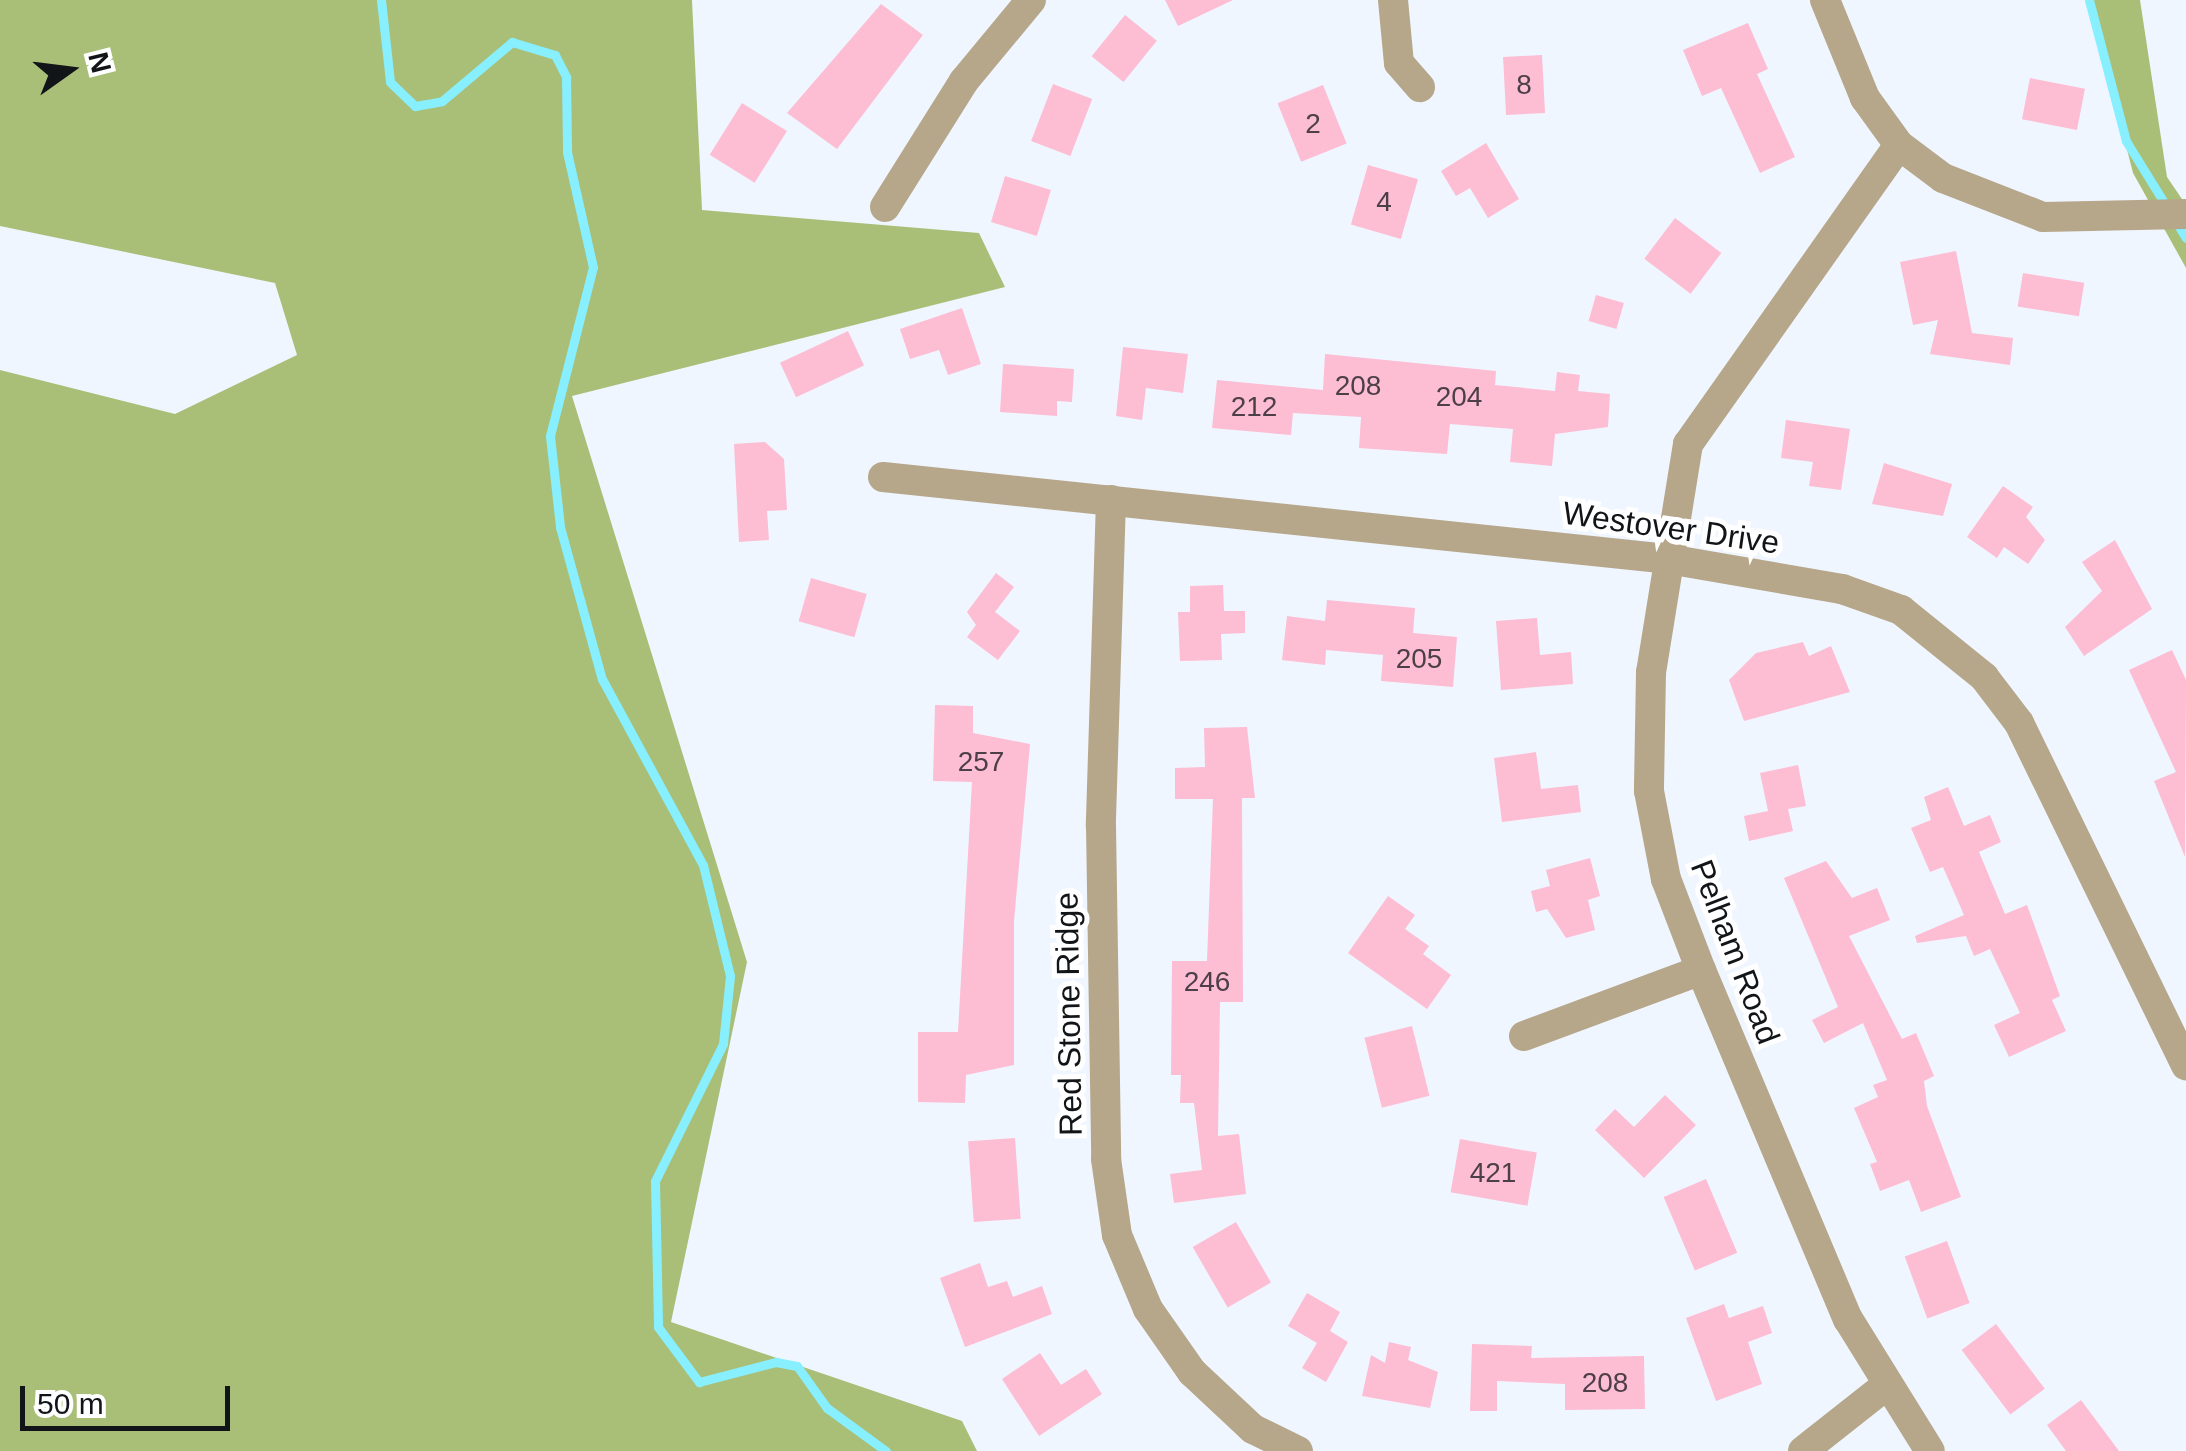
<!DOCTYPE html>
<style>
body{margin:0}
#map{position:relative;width:2186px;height:1451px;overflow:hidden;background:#f0f6ff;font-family:Helvetica,sans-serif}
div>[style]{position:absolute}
.forest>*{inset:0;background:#a9bf78}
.stream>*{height:9px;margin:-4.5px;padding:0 4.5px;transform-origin:4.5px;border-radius:4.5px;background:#88efff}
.building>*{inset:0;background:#fdbdd3;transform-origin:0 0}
.minor>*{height:30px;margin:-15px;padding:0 15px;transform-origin:15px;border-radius:15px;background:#b6a78a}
span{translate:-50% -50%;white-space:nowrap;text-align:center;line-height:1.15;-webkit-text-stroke:10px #fff;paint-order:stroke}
.number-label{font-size:28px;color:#4d3f47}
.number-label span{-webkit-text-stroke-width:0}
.street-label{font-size:32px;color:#121518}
.north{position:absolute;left:20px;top:20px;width:100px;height:100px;-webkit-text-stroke:8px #fff;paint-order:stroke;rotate:76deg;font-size:28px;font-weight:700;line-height:40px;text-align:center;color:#121518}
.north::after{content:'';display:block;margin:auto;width:35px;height:45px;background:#121518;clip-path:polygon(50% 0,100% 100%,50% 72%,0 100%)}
.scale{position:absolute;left:20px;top:1386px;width:210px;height:45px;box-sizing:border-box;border:5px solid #121518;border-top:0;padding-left:12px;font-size:30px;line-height:35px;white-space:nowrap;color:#121518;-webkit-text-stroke:8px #fff;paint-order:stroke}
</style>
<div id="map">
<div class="forest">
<i style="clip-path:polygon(0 0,692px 0,702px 210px,979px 233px,1005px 287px,572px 396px,747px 962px,671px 1322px,962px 1421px,977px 1451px,0 1451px,0 370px,175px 414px,297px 355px,275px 283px,0 226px)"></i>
<i style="clip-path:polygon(2089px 0,2140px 0,2167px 177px,2186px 205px,2186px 268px,2133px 173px)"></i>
</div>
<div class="stream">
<i style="left:381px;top:0;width:82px;rotate:83.7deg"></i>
<i style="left:390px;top:82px;width:35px;rotate:44deg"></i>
<i style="left:415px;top:106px;width:27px;rotate:-10deg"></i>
<i style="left:442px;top:101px;width:92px;rotate:-40.1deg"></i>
<i style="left:512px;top:42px;width:45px;rotate:16.8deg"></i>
<i style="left:555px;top:55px;width:25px;rotate:63deg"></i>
<i style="left:566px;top:77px;width:75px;rotate:89.2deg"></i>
<i style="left:567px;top:152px;width:118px;rotate:77.3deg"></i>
<i style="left:593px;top:267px;width:174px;rotate:104.3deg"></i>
<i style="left:550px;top:436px;width:92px;rotate:83.7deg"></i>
<i style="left:560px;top:527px;width:158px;rotate:74.6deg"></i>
<i style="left:602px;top:679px;width:212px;rotate:61.5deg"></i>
<i style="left:703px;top:865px;width:114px;rotate:76.3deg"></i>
<i style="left:730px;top:976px;width:68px;rotate:95.9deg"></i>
<i style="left:723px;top:1044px;width:153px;rotate:116.4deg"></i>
<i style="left:655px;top:1181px;width:146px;rotate:88.8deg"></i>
<i style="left:658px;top:1327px;width:69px;rotate:53.3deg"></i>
<i style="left:699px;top:1382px;width:80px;rotate:-14.6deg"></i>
<i style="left:776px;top:1362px;width:21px;rotate:11deg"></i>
<i style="left:797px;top:1366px;width:52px;rotate:54.5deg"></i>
<i style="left:827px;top:1408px;width:73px;rotate:36.1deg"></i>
<i style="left:2089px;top:0;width:146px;rotate:75.3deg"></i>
<i style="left:2126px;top:141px;width:114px;rotate:58.3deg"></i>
</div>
<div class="building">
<i style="clip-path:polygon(1165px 0,1233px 0,1178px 26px)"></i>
<i style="clip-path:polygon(881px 4px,923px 35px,837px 149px,787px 113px)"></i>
<i style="left:1125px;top:15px;width:41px;height:53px;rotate:39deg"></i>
<i style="clip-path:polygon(1748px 23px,1768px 69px,1757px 74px,1795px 157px,1760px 173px,1721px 88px,1702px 96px,1683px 50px)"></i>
<i style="left:1542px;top:55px;width:58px;height:39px;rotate:87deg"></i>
<i style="left:2030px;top:78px;width:56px;height:42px;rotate:11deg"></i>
<i style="left:1053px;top:84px;width:42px;height:61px;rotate:21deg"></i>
<i style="left:1323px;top:85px;width:63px;height:49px;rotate:68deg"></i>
<i style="left:742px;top:103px;width:53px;height:61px;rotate:32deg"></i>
<i style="clip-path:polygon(1486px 143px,1519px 199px,1488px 218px,1470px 188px,1456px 196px,1441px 171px)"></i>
<i style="left:1368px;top:165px;width:52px;height:62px;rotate:16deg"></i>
<i style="left:1005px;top:176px;width:48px;height:48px;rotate:17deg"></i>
<i style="left:1675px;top:218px;width:58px;height:51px;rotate:37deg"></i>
<i style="clip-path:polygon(1956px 251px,1972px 333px,2013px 338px,2010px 365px,1930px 354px,1938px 320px,1913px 325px,1900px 262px)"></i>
<i style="left:2023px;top:273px;width:62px;height:34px;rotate:9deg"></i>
<i style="left:1596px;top:295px;width:29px;height:27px;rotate:16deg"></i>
<i style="clip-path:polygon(962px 308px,981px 364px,948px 375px,939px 350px,910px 359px,900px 329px)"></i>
<i style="left:848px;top:331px;width:38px;height:75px;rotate:65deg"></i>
<i style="clip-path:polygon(1123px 347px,1188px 354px,1183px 393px,1146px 388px,1142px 420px,1116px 416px)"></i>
<i style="clip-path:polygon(1325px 354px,1496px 371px,1495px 385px,1555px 391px,1557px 372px,1580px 375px,1578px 391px,1610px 394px,1608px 427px,1555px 434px,1552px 466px,1510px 462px,1513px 429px,1450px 424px,1447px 454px,1359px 448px,1361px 417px,1293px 413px,1291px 435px,1212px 428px,1217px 380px,1323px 390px)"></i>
<i style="clip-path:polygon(1003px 364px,1074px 369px,1072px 402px,1057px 401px,1057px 416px,1000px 412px)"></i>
<i style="clip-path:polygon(1786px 420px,1850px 429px,1841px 490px,1809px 486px,1813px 462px,1781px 458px)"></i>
<i style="clip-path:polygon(765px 442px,784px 459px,787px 510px,767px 511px,769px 540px,739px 542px,734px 444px)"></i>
<i style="clip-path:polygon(1884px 463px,1952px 484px,1943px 516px,1872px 504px)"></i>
<i style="clip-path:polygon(2003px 486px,2033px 507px,2026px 517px,2045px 540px,2028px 564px,2004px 547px,1997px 558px,1967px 537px)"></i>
<i style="clip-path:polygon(2115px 540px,2152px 609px,2084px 656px,2065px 627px,2102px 591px,2082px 562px)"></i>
<i style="clip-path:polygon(996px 573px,1014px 587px,995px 612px,1020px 631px,998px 660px,967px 637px,976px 625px,967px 612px)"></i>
<i style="left:811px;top:578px;width:58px;height:45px;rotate:16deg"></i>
<i style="clip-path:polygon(1223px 585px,1224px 611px,1245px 611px,1245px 633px,1221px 634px,1222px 660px,1180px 661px,1178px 612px,1190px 612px,1190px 586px)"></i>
<i style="clip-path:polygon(1327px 600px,1415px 608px,1413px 633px,1457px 637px,1453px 687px,1381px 681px,1383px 655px,1326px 650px,1325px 665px,1282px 660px,1287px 616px,1325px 621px)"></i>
<i style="clip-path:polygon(1537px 618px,1540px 655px,1571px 652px,1573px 684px,1501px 690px,1496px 621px)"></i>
<i style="clip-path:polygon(1803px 642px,1809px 656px,1831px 646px,1850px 692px,1744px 721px,1729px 680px,1756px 653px)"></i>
<i style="clip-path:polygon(2172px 650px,2186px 680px,2185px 857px,2154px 781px,2176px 772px,2129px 670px)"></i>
<i style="clip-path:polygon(935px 705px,973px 706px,973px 733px,1030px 744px,1014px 921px,1014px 1065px,966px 1075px,965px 1103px,918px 1102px,918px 1032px,958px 1032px,972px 782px,933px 781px)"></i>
<i style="clip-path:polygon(1247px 727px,1255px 798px,1242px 798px,1243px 1002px,1220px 1002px,1218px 1136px,1239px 1134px,1246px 1194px,1174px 1203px,1170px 1174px,1202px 1170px,1194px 1103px,1180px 1103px,1181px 1075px,1171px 1075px,1172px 961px,1207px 961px,1213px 799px,1175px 799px,1175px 768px,1205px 767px,1204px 728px)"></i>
<i style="clip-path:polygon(1536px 752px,1541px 789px,1578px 785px,1581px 812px,1502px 822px,1494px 758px)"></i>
<i style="clip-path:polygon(1798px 765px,1806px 806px,1788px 809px,1793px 831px,1749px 841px,1744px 816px,1768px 811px,1760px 773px)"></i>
<i style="clip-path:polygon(1948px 787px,1964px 826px,1990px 815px,2001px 842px,1979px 852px,2005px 914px,2027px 905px,2060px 996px,2052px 1000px,2066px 1031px,2009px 1057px,1994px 1025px,2020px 1013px,1990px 949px,1974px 956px,1966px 936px,1917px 943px,1915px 936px,1964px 915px,1943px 867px,1930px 872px,1911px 828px,1931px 820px,1924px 797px)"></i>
<i style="clip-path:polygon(1590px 858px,1600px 896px,1588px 900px,1595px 930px,1566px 938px,1547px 909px,1536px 912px,1531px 891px,1550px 886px,1546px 870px)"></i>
<i style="clip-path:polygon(1826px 861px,1852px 898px,1877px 888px,1890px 920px,1849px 936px,1902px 1039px,1916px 1033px,1934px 1076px,1924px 1081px,1927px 1106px,1961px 1197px,1921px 1212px,1909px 1180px,1880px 1191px,1870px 1164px,1877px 1162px,1854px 1108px,1878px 1097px,1873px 1085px,1887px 1080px,1863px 1023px,1824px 1043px,1812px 1020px,1838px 1007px,1784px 878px)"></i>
<i style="clip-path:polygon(1388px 896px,1415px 915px,1405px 929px,1429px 946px,1423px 954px,1451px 975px,1427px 1009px,1348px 953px)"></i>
<i style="left:1412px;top:1026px;width:72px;height:49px;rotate:76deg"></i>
<i style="clip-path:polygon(1665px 1095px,1696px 1125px,1644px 1178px,1595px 1130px,1615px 1109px,1634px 1127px)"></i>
<i style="left:1015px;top:1138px;width:81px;height:47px;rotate:86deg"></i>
<i style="left:1460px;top:1139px;width:78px;height:54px;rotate:10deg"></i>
<i style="left:1706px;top:1179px;width:80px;height:46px;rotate:67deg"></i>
<i style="left:1236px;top:1222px;width:70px;height:50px;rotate:60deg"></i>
<i style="left:1947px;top:1241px;width:66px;height:45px;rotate:70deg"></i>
<i style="clip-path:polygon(980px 1263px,988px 1287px,1007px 1281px,1013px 1297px,1042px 1286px,1052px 1314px,965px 1347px,940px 1278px)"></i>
<i style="clip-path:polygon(1307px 1293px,1340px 1312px,1330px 1331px,1348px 1342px,1326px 1382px,1302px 1368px,1317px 1343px,1288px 1326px)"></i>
<i style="clip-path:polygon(1724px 1304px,1729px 1318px,1763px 1306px,1772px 1333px,1748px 1342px,1762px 1384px,1716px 1401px,1686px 1318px)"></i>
<i style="left:1996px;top:1324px;width:81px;height:43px;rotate:53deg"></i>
<i style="clip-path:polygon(1389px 1342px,1411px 1347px,1408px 1360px,1438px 1372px,1430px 1408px,1362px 1396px,1371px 1355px,1385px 1363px)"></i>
<i style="clip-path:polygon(1472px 1344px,1532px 1346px,1531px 1358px,1644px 1356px,1645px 1409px,1565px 1410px,1565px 1384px,1497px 1381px,1497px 1411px,1470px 1411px)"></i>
<i style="clip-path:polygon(1040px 1353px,1061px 1385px,1086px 1369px,1102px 1394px,1039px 1436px,1002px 1379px)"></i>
<i style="clip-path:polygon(2081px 1400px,2119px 1451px,2066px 1451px,2047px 1425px)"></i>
</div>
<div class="minor">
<i style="left:1393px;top:0;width:63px;rotate:84.6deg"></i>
<i style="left:1399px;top:63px;width:32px;rotate:49deg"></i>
<i style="left:1825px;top:0;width:106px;rotate:67.8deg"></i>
<i style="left:1865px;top:98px;width:58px;rotate:54.1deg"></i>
<i style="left:1899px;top:145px;width:55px;rotate:36.9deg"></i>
<i style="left:1943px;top:178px;width:107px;rotate:21.3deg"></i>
<i style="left:2043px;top:217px;width:143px;rotate:-1.2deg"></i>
<i style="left:1899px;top:145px;width:366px;rotate:125.2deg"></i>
<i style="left:1688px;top:444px;width:231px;rotate:99.2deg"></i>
<i style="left:1651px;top:672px;width:119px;rotate:91deg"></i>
<i style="left:1649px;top:791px;width:90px;rotate:79.1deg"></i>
<i style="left:1666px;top:879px;width:97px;rotate:69deg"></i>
<i style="left:1701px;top:970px;width:379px;rotate:67.2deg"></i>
<i style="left:1848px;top:1319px;width:155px;rotate:58.2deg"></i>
<i style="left:885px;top:207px;width:149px;rotate:-57.9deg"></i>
<i style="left:964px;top:81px;width:105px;rotate:-50.4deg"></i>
<i style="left:883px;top:477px;width:789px;rotate:5.96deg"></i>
<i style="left:1668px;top:559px;width:177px;rotate:9.8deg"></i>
<i style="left:1842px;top:589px;width:63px;rotate:19.6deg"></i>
<i style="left:1901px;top:610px;width:107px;rotate:38.9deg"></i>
<i style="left:1984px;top:677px;width:58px;rotate:52.7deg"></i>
<i style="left:2019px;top:723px;width:381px;rotate:64deg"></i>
<i style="left:1111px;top:500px;width:326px;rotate:91.8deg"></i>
<i style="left:1101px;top:826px;width:333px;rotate:89.1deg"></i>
<i style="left:1106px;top:1159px;width:77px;rotate:81.8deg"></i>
<i style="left:1117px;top:1235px;width:80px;rotate:67.3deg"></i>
<i style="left:1148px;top:1309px;width:77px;rotate:55.1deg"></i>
<i style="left:1192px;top:1372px;width:83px;rotate:43.1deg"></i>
<i style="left:1253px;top:1429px;width:50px;rotate:26.1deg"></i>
<i style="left:1524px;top:1036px;width:189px;rotate:-20.4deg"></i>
<i style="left:1803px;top:1451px;width:103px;rotate:-38.3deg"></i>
</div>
<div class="number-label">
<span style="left:1524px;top:85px">8</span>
<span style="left:1313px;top:124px">2</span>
<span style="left:1384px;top:202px">4</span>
<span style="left:1358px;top:386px">208</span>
<span style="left:1459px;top:397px">204</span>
<span style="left:1254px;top:407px">212</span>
<span style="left:1419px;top:659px">205</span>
<span style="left:981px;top:762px">257</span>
<span style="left:1207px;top:982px">246</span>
<span style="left:1493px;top:1173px">421</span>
<span style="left:1605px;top:1383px">208</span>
</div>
<div class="street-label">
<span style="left:1671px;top:528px;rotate:8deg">Westover Drive</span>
<span style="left:1735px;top:952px;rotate:69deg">Pelham Road</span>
<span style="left:1069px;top:1014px;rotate:-91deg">Red Stone Ridge</span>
</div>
<div class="north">N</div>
<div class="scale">50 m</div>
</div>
